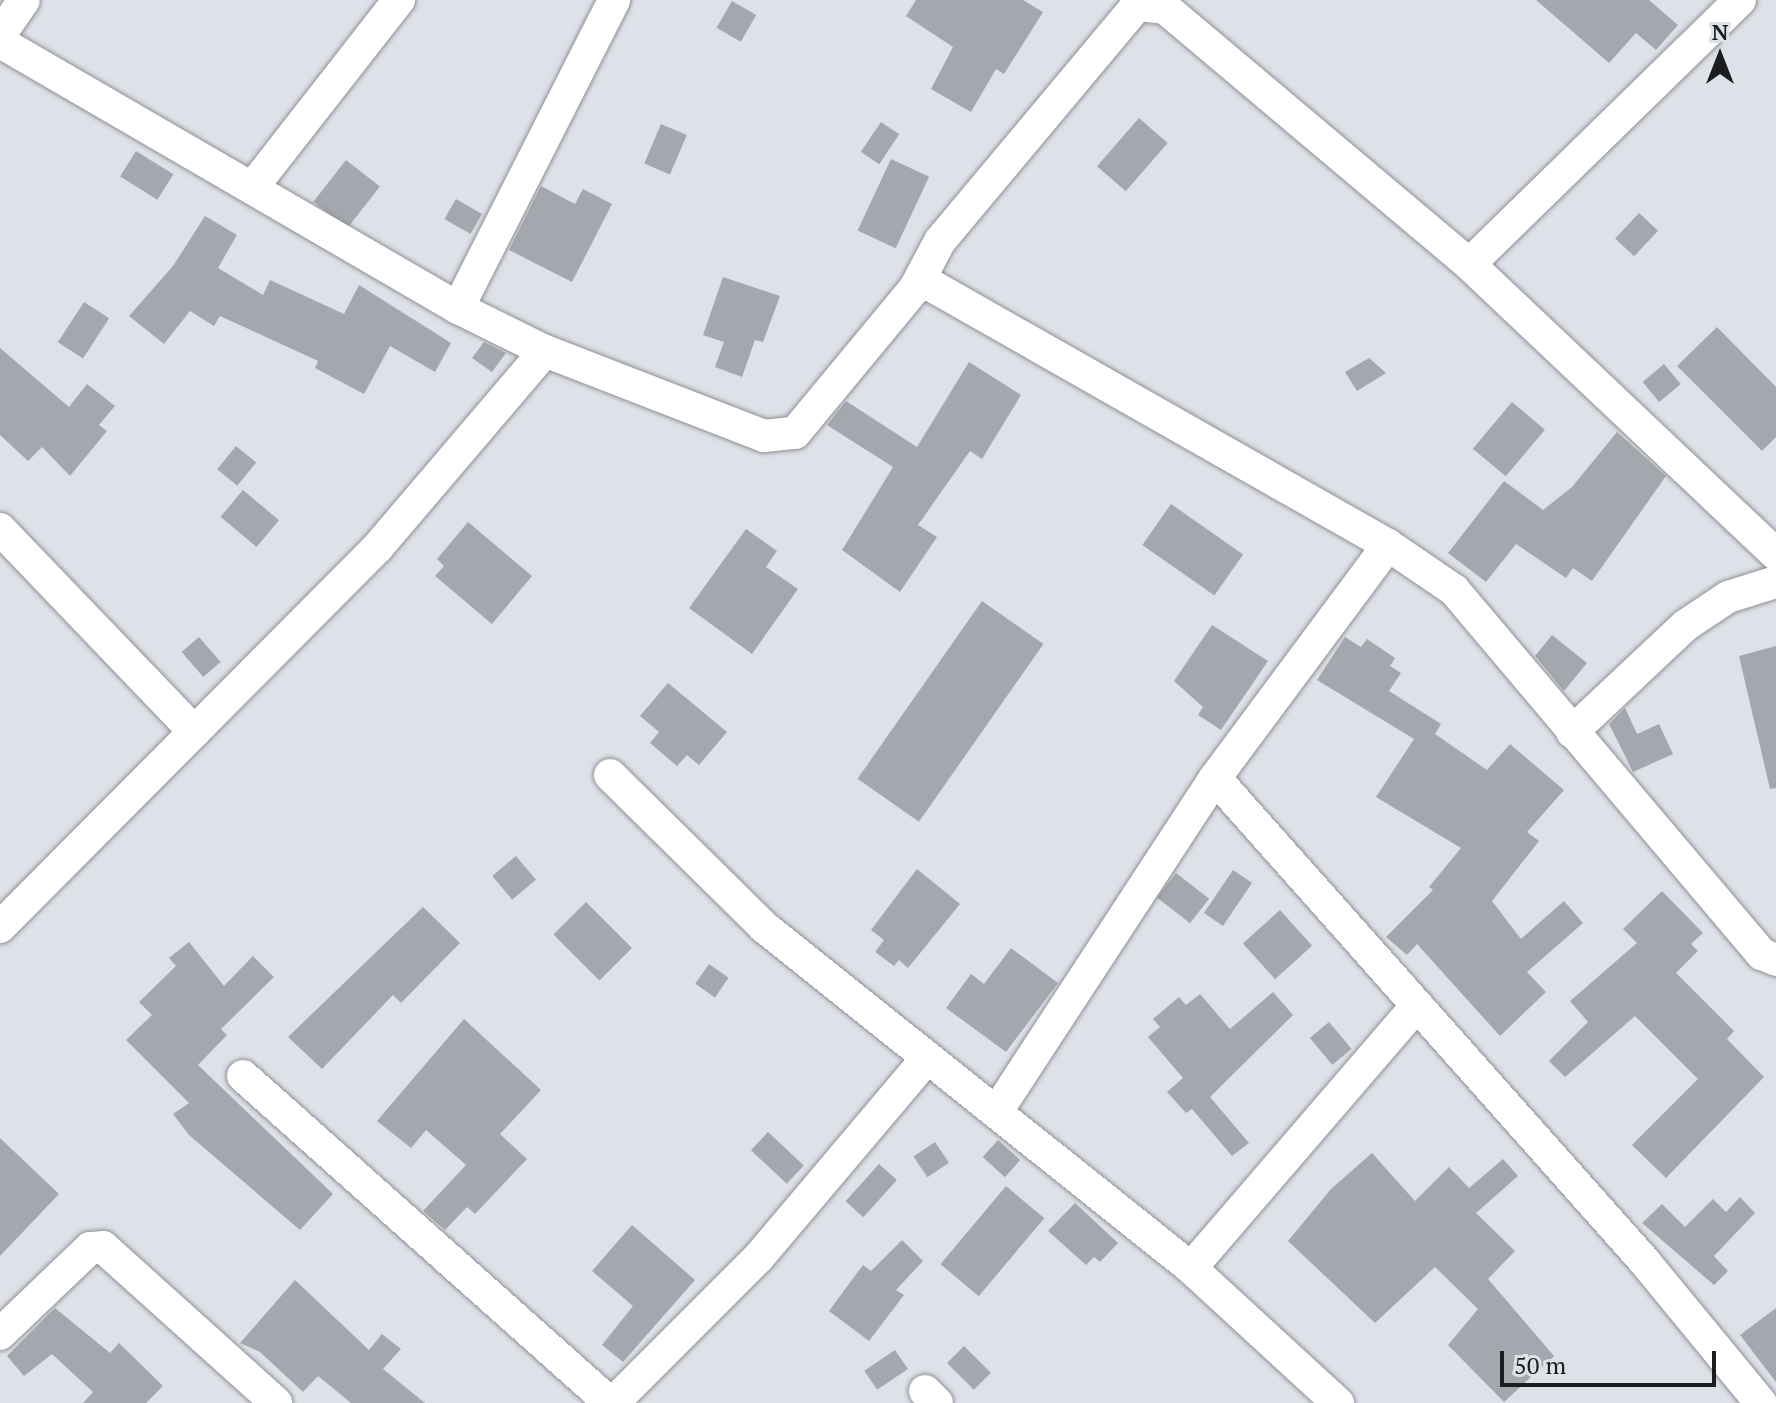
<!DOCTYPE html>
<style>
body{margin:0}
#map{position:relative;width:1776px;height:1403px;overflow:hidden;background:#dfe1e8;font-family:"PT Serif",serif}
div>[style]{position:absolute}
.building>*{inset:0;background:#a5a7ae;transform-origin:0 0}
.roads{filter:drop-shadow(0 0 2px #8f9097) drop-shadow(0 0 2px #8f9097)}
.street>*{height:32px;margin:-16px;padding:0 16px;transform-origin:16px;border-radius:16px;background:#fff}
span{translate:-50% -50%;white-space:nowrap;text-align:center;line-height:1.15;-webkit-text-stroke:6px #dfe1e8;paint-order:stroke}
.north{position:absolute;left:1680px;top:16px;width:80px;height:80px;-webkit-text-stroke:6px #dfe1e8;paint-order:stroke;rotate:0deg;font-size:22px;font-weight:700;line-height:32px;text-align:center;color:#1c1d1f}
.north::after{content:'';display:block;margin:auto;width:28px;height:36px;background:#1c1d1f;clip-path:polygon(50% 0,100% 100%,50% 72%,0 100%)}
.scale{position:absolute;left:1500px;top:1351px;width:216px;height:36px;box-sizing:border-box;border:4px solid #1c1d1f;border-top:0;padding-left:10px;font-size:24px;line-height:28px;white-space:nowrap;color:#1c1d1f;-webkit-text-stroke:6px #dfe1e8;paint-order:stroke}
</style>
<div id="map">
<div class="building">
<i style="clip-path:polygon(916px 0,1023px 0,1043px 12px,1004px 74px,996px 69px,971px 112px,931px 89px,953px 47px,906px 16px)"></i>
<i style="clip-path:polygon(1536px 0,1649px 0,1678px 25px,1656px 50px,1636px 33px,1609px 63px)"></i>
<i style="left:732px;top:1px;width:28px;height:31px;rotate:30deg"></i>
<i style="left:1139px;top:118px;width:38px;height:64px;rotate:41deg"></i>
<i style="left:881px;top:122px;width:22px;height:36px;rotate:34deg"></i>
<i style="left:661px;top:124px;width:28px;height:43px;rotate:23deg"></i>
<i style="left:136px;top:151px;width:44px;height:30px;rotate:32deg"></i>
<i style="left:891px;top:159px;width:42px;height:79px;rotate:25deg"></i>
<i style="left:346px;top:160px;width:43px;height:53px;rotate:38deg"></i>
<i style="clip-path:polygon(541px 186px,575px 204px,583px 189px,612px 204px,572px 282px,509px 250px)"></i>
<i style="left:456px;top:199px;width:30px;height:23px;rotate:30deg"></i>
<i style="left:1639px;top:213px;width:26px;height:35px;rotate:43deg"></i>
<i style="clip-path:polygon(205px 216px,237px 235px,218px 268px,263px 295px,270px 280px,344px 314px,359px 285px,451px 343px,435px 372px,390px 346px,364px 394px,315px 368px,318px 361px,220px 316px,214px 326px,190px 311px,164px 344px,129px 316px,173px 266px)"></i>
<i style="clip-path:polygon(723px 277px,780px 296px,763px 342px,755px 340px,742px 377px,715px 367px,724px 342px,703px 335px)"></i>
<i style="left:84px;top:302px;width:30px;height:48px;rotate:33deg"></i>
<i style="clip-path:polygon(1717px 327px,1776px 387px,1776px 437px,1762px 451px,1677px 366px)"></i>
<i style="clip-path:polygon(484px 342px,506px 353px,492px 372px,472px 358px)"></i>
<i style="clip-path:polygon(0 348px,69px 407px,87px 384px,115px 406px,99px 425px,107px 431px,70px 476px,42px 447px,28px 461px,0 435px)"></i>
<i style="clip-path:polygon(1369px 358px,1386px 373px,1357px 391px,1345px 372px)"></i>
<i style="clip-path:polygon(969px 362px,1021px 395px,982px 459px,970px 451px,918px 525px,937px 537px,900px 592px,842px 550px,893px 467px,827px 425px,846px 401px,917px 447px)"></i>
<i style="left:1664px;top:364px;width:26px;height:28px;rotate:50deg"></i>
<i style="left:1512px;top:402px;width:43px;height:61px;rotate:40deg"></i>
<i style="clip-path:polygon(1617px 432px,1666px 476px,1592px 581px,1573px 568px,1566px 578px,1516px 544px,1486px 582px,1448px 553px,1504px 481px,1543px 510px,1572px 487px)"></i>
<i style="left:236px;top:446px;width:26px;height:30px;rotate:39deg"></i>
<i style="left:243px;top:490px;width:47px;height:35px;rotate:40deg"></i>
<i style="left:1171px;top:504px;width:88px;height:50px;rotate:35deg"></i>
<i style="clip-path:polygon(468px 522px,532px 576px,492px 624px,435px 576px,444px 566px,437px 559px)"></i>
<i style="clip-path:polygon(746px 529px,777px 551px,766px 567px,798px 589px,752px 654px,689px 608px)"></i>
<i style="left:982px;top:601px;width:75px;height:217px;rotate:35deg"></i>
<i style="clip-path:polygon(1212px 625px,1268px 661px,1221px 730px,1198px 715px,1203px 707px,1174px 681px)"></i>
<i style="clip-path:polygon(1552px 635px,1587px 663px,1564px 691px,1535px 656px)"></i>
<i style="left:199px;top:637px;width:33px;height:23px;rotate:49deg"></i>
<i style="clip-path:polygon(1345px 637px,1361px 647px,1367px 639px,1395px 658px,1390px 666px,1401px 673px,1389px 691px,1441px 724px,1435px 734px,1487px 770px,1510px 744px,1564px 790px,1527px 832px,1539px 841px,1492px 901px,1521px 939px,1564px 901px,1583px 923px,1527px 972px,1546px 992px,1500px 1036px,1417px 944px,1407px 955px,1386px 937px,1433px 890px,1429px 887px,1461px 848px,1376px 797px,1414px 739px,1317px 680px)"></i>
<i style="clip-path:polygon(1776px 646px,1776px 788px,1770px 789px,1739px 656px)"></i>
<i style="clip-path:polygon(668px 683px,727px 732px,699px 765px,687px 755px,677px 766px,650px 743px,659px 732px,640px 716px)"></i>
<i style="clip-path:polygon(1625px 708px,1637px 734px,1659px 724px,1673px 754px,1633px 772px,1609px 724px)"></i>
<i style="left:516px;top:856px;width:31px;height:31px;rotate:50deg"></i>
<i style="clip-path:polygon(917px 869px,960px 904px,908px 968px,899px 960px,894px 966px,875px 952px,884px 940px,871px 930px)"></i>
<i style="left:1233px;top:870px;width:23px;height:52px;rotate:34deg"></i>
<i style="left:1176px;top:873px;width:42px;height:31px;rotate:38deg"></i>
<i style="clip-path:polygon(1662px 891px,1703px 933px,1691px 944px,1698px 951px,1676px 973px,1734px 1031px,1727px 1039px,1764px 1077px,1666px 1178px,1632px 1145px,1698px 1079px,1635px 1016px,1565px 1077px,1549px 1061px,1588px 1022px,1570px 1001px,1637px 943px,1623px 929px)"></i>
<i style="left:586px;top:902px;width:65px;height:46px;rotate:45deg"></i>
<i style="clip-path:polygon(423px 907px,460px 943px,401px 1003px,393px 995px,322px 1069px,288px 1037px)"></i>
<i style="left:1280px;top:910px;width:48px;height:50px;rotate:48deg"></i>
<i style="clip-path:polygon(189px 942px,224px 986px,253px 956px,274px 977px,221px 1029px,227px 1035px,198px 1065px,333px 1194px,300px 1230px,189px 1135px,173px 1114px,189px 1103px,126px 1040px,152px 1015px,139px 1002px,176px 966px,169px 958px)"></i>
<i style="clip-path:polygon(1011px 948px,1058px 983px,1006px 1052px,946px 1008px,971px 974px,984px 984px)"></i>
<i style="left:709px;top:964px;width:24px;height:24px;rotate:35deg"></i>
<i style="clip-path:polygon(1273px 992px,1293px 1015px,1210px 1097px,1249px 1143px,1232px 1156px,1192px 1109px,1186px 1113px,1167px 1092px,1183px 1078px,1148px 1037px,1160px 1027px,1153px 1019px,1179px 997px,1186px 1005px,1200px 994px,1230px 1029px)"></i>
<i style="clip-path:polygon(464px 1019px,541px 1090px,500px 1134px,527px 1159px,475px 1214px,467px 1207px,445px 1230px,423px 1211px,466px 1165px,426px 1130px,411px 1148px,377px 1121px)"></i>
<i style="left:1329px;top:1022px;width:35px;height:25px;rotate:50deg"></i>
<i style="left:768px;top:1132px;width:49px;height:25px;rotate:43deg"></i>
<i style="clip-path:polygon(0 1138px,59px 1194px,0 1256px)"></i>
<i style="left:998px;top:1140px;width:30px;height:23px;rotate:42deg"></i>
<i style="left:935px;top:1142px;width:25px;height:26px;rotate:56deg"></i>
<i style="clip-path:polygon(1372px 1153px,1415px 1201px,1449px 1167px,1469px 1188px,1503px 1159px,1518px 1176px,1476px 1213px,1515px 1251px,1488px 1279px,1554px 1356px,1504px 1402px,1448px 1345px,1478px 1309px,1435px 1267px,1375px 1323px,1288px 1241px,1331px 1189px)"></i>
<i style="left:879px;top:1164px;width:24px;height:50px;rotate:42deg"></i>
<i style="left:1006px;top:1186px;width:50px;height:102px;rotate:40deg"></i>
<i style="clip-path:polygon(1740px 1197px,1755px 1213px,1714px 1256px,1728px 1271px,1714px 1285px,1642px 1223px,1662px 1204px,1685px 1227px,1713px 1199px,1726px 1212px)"></i>
<i style="clip-path:polygon(1075px 1203px,1118px 1243px,1100px 1262px,1094px 1257px,1086px 1265px,1048px 1231px)"></i>
<i style="clip-path:polygon(632px 1225px,695px 1280px,623px 1362px,602px 1345px,633px 1306px,592px 1271px)"></i>
<i style="clip-path:polygon(902px 1240px,923px 1261px,896px 1290px,904px 1295px,869px 1341px,829px 1311px,863px 1265px,871px 1271px)"></i>
<i style="clip-path:polygon(295px 1280px,369px 1350px,382px 1334px,401px 1349px,383px 1369px,425px 1403px,351px 1403px,318px 1376px,303px 1392px,260px 1352px,240px 1343px)"></i>
<i style="clip-path:polygon(55px 1308px,110px 1353px,119px 1343px,163px 1386px,146px 1403px,83px 1403px,93px 1392px,52px 1354px,24px 1376px,7px 1356px)"></i>
<i style="clip-path:polygon(1776px 1308px,1776px 1382px,1740px 1335px)"></i>
<i style="left:964px;top:1346px;width:38px;height:24px;rotate:45deg"></i>
<i style="left:895px;top:1350px;width:23px;height:37px;rotate:56deg"></i>
</div>
<div class="roads">
<div class="street">
<i style="left:1740px;top:0;width:378px;rotate:135.7deg"></i>
<i style="left:1469px;top:264px;width:422px;rotate:43.4deg"></i>
<i style="left:0;top:35px;width:42px;rotate:-55.6deg"></i>
<i style="left:0;top:42px;width:530px;rotate:30.15deg"></i>
<i style="left:458px;top:308px;width:97px;rotate:26.3deg"></i>
<i style="left:252px;top:188px;width:239px;rotate:-52deg"></i>
<i style="left:915px;top:288px;width:53px;rotate:-62deg"></i>
<i style="left:940px;top:241px;width:307px;rotate:-50.1deg"></i>
<i style="left:1137px;top:5px;width:28px;rotate:6deg"></i>
<i style="left:1165px;top:8px;width:397px;rotate:40.1deg"></i>
<i style="left:458px;top:308px;width:345px;rotate:-63.1deg"></i>
<i style="left:0;top:529px;width:281px;rotate:46.2deg"></i>
<i style="left:1572px;top:732px;width:156px;rotate:-43.2deg"></i>
<i style="left:1686px;top:625px;width:50px;rotate:-33.7deg"></i>
<i style="left:1728px;top:597px;width:50px;rotate:-17.4deg"></i>
<i style="left:610px;top:775px;width:216px;rotate:44.6deg"></i>
<i style="left:764px;top:927px;width:546px;rotate:38.61deg"></i>
<i style="left:1191px;top:1268px;width:200px;rotate:42.6deg"></i>
<i style="left:1215px;top:778px;width:647px;rotate:48.38deg"></i>
<i style="left:1645px;top:1262px;width:183px;rotate:50.6deg"></i>
<i style="left:0;top:927px;width:536px;rotate:-45.15deg"></i>
<i style="left:378px;top:547px;width:257px;rotate:-49.6deg"></i>
<i style="left:545px;top:351px;width:235px;rotate:21.2deg"></i>
<i style="left:764px;top:436px;width:31px;rotate:-6deg"></i>
<i style="left:795px;top:433px;width:188px;rotate:-50.4deg"></i>
<i style="left:915px;top:288px;width:13px;rotate:-23deg"></i>
<i style="left:927px;top:283px;width:530px;rotate:29.61deg"></i>
<i style="left:1388px;top:545px;width:80px;rotate:34.3deg"></i>
<i style="left:1454px;top:590px;width:477px;rotate:49.8deg"></i>
<i style="left:1762px;top:954px;width:15px;rotate:23deg"></i>
<i style="left:243px;top:1076px;width:492px;rotate:41.7deg"></i>
<i style="left:997px;top:1111px;width:398px;rotate:-56.8deg"></i>
<i style="left:1215px;top:778px;width:290px;rotate:-53.4deg"></i>
<i style="left:1191px;top:1268px;width:343px;rotate:-49.3deg"></i>
<i style="left:0;top:1334px;width:124px;rotate:-43.7deg"></i>
<i style="left:90px;top:1248px;width:13px;rotate:-4deg"></i>
<i style="left:103px;top:1247px;width:233px;rotate:42deg"></i>
<i style="left:925px;top:1391px;width:17px;rotate:45deg"></i>
<i style="left:613px;top:1403px;width:206px;rotate:-45deg"></i>
<i style="left:759px;top:1257px;width:260px;rotate:-49.8deg"></i>
</div>
</div>
<div class="north">N</div>
<div class="scale">50 m</div>
</div>
